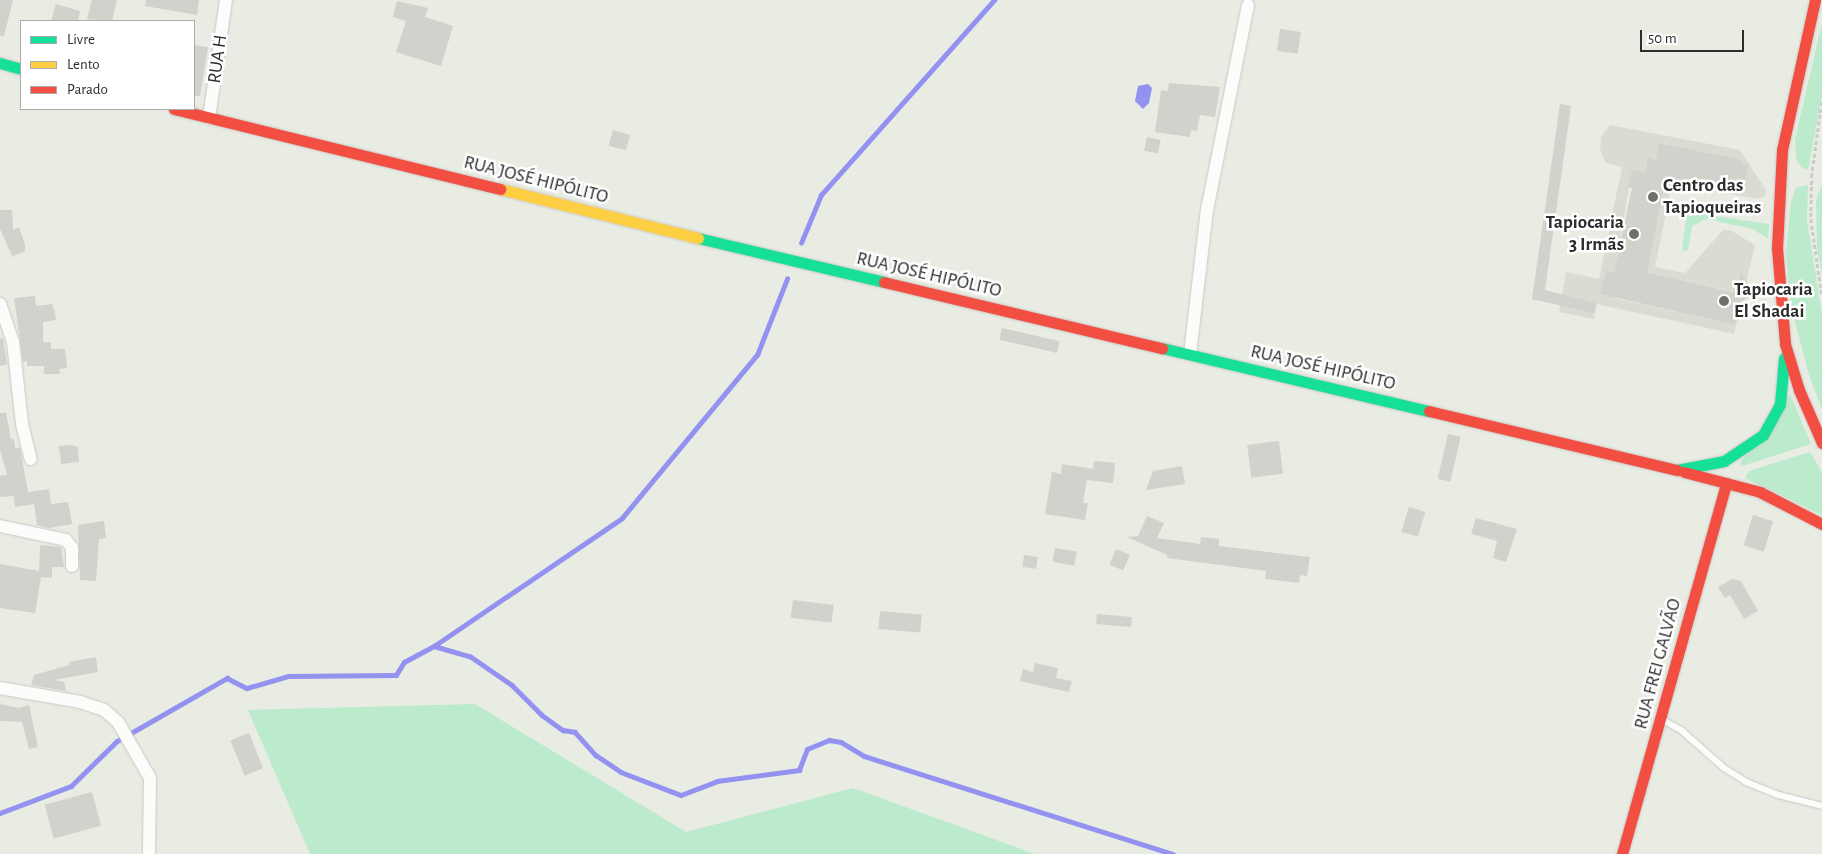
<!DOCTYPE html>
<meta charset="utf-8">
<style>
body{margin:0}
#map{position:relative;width:1822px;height:854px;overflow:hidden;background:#e9ece2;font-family:"Alegreya Sans",sans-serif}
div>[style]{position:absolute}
.green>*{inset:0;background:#bceacc}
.plaza>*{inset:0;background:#d9dcd3}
.water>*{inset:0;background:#9492f1}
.stream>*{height:4.5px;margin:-2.25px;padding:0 2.25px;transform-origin:2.25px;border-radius:2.25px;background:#9492f1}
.building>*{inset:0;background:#d0d2cb;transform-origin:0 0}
.path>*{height:2.5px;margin-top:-1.25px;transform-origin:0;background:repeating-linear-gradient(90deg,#cbccca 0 4px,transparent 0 6.5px)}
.roads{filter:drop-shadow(0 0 1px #cac9c8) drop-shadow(0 0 1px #cac9c8)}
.lane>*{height:6px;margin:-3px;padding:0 3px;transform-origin:3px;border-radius:3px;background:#fcfcfb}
.street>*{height:12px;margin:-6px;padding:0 6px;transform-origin:6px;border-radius:6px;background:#fcfcfb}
.fast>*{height:11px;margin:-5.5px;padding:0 5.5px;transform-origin:5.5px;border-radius:5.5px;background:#16e098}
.slow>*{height:11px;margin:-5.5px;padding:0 5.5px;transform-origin:5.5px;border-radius:5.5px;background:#ffcf43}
.jam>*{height:11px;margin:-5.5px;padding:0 5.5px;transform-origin:5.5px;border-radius:5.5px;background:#f24e42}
.dots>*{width:14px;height:14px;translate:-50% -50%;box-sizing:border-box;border:2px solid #fff;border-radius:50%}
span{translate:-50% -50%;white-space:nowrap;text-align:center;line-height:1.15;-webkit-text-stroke:5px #fff;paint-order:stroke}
.street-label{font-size:19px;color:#2d2d2d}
.poi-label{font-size:19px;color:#2d2d2d;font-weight:700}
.left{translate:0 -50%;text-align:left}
.right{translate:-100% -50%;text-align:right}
.legend{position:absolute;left:20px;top:20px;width:175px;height:90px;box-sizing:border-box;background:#fff;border:1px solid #ababab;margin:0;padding:6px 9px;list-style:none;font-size:15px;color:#2d2d2d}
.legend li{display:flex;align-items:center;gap:10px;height:25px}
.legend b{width:25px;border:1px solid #ababab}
.scale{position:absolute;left:1640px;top:30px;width:104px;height:22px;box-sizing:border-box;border:2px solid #2d2d2d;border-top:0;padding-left:6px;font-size:15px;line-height:18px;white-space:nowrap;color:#2d2d2d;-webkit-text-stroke:4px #fff;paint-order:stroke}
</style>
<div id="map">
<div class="green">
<i style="clip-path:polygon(1822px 23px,1822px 96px,1808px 170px,1801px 167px,1796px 159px,1795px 139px)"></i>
<i style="clip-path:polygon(1808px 185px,1807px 220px,1822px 314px,1822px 410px,1809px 375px,1791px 307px,1786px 252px,1791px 202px,1796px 188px)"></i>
<i style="clip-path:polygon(1822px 185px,1822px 272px,1817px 250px,1816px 200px)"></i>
<i style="clip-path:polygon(1687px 212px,1769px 224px,1768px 239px,1753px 229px,1706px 219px,1692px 226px,1688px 250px,1685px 251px,1682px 249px)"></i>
<i style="clip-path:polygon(1790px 394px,1811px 444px,1742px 466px,1740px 463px)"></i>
<i style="clip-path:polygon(1810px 452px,1822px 472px,1822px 515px,1745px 478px,1749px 471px)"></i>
<i style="clip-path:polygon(475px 704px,686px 832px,853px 788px,1035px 854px,310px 854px,248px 710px)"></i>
</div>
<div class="plaza">
<i style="clip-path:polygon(evenodd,1610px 125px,1740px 150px,1766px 190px,1766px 195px,1759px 199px,1672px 184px,1655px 267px,1685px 273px,1723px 230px,1730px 230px,1755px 245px,1734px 334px,1597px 304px,1594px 319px,1559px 312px,1566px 272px,1599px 279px,1622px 167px,1606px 163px,1600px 150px,1601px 137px,1610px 125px,1660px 143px,1741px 160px,1741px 164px,1747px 165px,1744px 180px,1737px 178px,1734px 192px,1648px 158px,1656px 160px,1660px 143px,1610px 125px,1632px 170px,1643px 173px,1642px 180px,1665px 184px,1648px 265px,1617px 259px,1632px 170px,1610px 125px,1622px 266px,1734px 292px,1730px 311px,1738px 313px,1735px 325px,1614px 298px,1622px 266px)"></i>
</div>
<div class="water">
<i style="clip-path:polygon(1148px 84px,1152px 88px,1149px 103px,1143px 109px,1135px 101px,1138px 86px)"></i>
</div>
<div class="stream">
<i style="left:801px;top:243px;width:52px;rotate:-67.4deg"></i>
<i style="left:821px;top:195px;width:261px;rotate:-48.4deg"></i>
<i style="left:434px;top:646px;width:37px;rotate:16deg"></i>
<i style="left:470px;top:656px;width:51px;rotate:34.6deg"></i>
<i style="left:512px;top:685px;width:42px;rotate:45deg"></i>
<i style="left:542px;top:715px;width:26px;rotate:36deg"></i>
<i style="left:563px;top:730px;width:12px;rotate:9deg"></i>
<i style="left:575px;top:732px;width:31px;rotate:48deg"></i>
<i style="left:596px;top:755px;width:30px;rotate:34deg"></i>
<i style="left:621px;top:772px;width:64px;rotate:21deg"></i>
<i style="left:681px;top:795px;width:39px;rotate:-21deg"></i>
<i style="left:717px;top:781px;width:83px;rotate:-7.6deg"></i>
<i style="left:799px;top:770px;width:22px;rotate:-69deg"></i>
<i style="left:807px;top:749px;width:24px;rotate:-22deg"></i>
<i style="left:829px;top:740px;width:12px;rotate:9deg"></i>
<i style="left:841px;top:742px;width:27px;rotate:31deg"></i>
<i style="left:864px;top:756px;width:324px;rotate:17.6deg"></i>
<i style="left:0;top:813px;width:76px;rotate:-20.8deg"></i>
<i style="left:71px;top:786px;width:64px;rotate:-44.4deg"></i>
<i style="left:117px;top:741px;width:127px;rotate:-29.8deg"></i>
<i style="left:227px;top:678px;width:22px;rotate:27deg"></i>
<i style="left:247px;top:688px;width:43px;rotate:-16.3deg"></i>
<i style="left:288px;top:676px;width:108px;rotate:-0.5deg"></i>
<i style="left:396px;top:675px;width:15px;rotate:-58deg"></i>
<i style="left:404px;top:662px;width:34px;rotate:-28deg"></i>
<i style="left:434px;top:646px;width:227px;rotate:-34.2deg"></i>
<i style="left:622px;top:518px;width:212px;rotate:-50.4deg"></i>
<i style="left:757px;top:355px;width:82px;rotate:-68.5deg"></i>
</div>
<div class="building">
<i style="clip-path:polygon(0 0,13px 0,4px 36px,0 36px)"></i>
<i style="clip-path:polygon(92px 0,117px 0,112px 21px,87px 19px)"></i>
<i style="clip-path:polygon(146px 0,199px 0,197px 15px,145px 6px)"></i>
<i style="clip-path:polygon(397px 1px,428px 8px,425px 17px,453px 26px,441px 66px,396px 52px,406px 21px,393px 17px)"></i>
<i style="clip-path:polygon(56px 4px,80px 11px,78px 21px,51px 21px)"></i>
<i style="left:1280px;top:29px;width:21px;height:22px;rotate:8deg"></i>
<i style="clip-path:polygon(194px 45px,208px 47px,200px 96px,194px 96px)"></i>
<i style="clip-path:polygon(1169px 83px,1220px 87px,1215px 117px,1200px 115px,1197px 131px,1191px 130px,1190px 137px,1155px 132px,1161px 90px,1168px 91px)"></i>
<i style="clip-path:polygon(1560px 104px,1571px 106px,1545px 290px,1596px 303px,1594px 313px,1532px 299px)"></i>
<i style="left:613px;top:130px;width:18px;height:16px;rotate:16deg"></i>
<i style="left:1147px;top:137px;width:14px;height:14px;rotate:12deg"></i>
<i style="clip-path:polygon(1659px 143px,1742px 160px,1741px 164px,1748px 165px,1745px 180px,1737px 178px,1734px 192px,1666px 178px,1647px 272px,1736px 293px,1741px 272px,1754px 293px,1740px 303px,1735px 325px,1600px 294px,1606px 271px,1614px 273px,1632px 188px,1628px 187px,1632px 170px,1645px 173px,1648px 158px,1656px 160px)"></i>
<i style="clip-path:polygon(0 210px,12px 210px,13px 230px,19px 227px,25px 245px,25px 251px,13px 256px,14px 260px,0 229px)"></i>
<i style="clip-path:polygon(35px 296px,36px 306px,52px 304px,55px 312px,56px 320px,43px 322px,43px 342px,51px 342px,51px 349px,65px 349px,67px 368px,59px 369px,60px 374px,44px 374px,44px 366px,27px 366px,27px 361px,23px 362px,14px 298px)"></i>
<i style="left:1002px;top:328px;width:59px;height:12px;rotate:13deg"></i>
<i style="clip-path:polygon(3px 338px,7px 364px,0 366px,0 339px)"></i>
<i style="clip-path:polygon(0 413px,6px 413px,11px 439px,14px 439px,15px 448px,20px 448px,28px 492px,49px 489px,51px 504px,68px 502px,72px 524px,49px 528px,37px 525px,34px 504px,15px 507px,14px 496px,0 497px,0 476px,7px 475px,0 449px)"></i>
<i style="left:1448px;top:434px;width:13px;height:46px;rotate:13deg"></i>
<i style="left:1279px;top:441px;width:33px;height:32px;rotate:83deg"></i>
<i style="clip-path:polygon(70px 445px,78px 447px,79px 462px,61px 464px,59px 446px)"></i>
<i style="clip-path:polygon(1094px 461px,1115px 463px,1113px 483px,1087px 480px,1083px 503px,1088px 503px,1085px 520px,1045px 514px,1052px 472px,1061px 474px,1062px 464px,1093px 469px)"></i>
<i style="clip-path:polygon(1182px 466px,1185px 484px,1146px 490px,1153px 471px)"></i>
<i style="left:1409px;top:507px;width:17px;height:26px;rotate:17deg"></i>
<i style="left:1753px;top:515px;width:21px;height:32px;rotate:17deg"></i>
<i style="clip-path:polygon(1147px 516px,1164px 523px,1157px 538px,1200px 544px,1201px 537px,1219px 539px,1219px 546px,1310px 557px,1307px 576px,1300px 575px,1299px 583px,1265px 579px,1266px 571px,1167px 558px,1167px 555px,1127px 537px,1138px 536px)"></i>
<i style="clip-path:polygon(1476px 518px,1517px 529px,1506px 562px,1493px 558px,1497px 541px,1471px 534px)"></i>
<i style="clip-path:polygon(104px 521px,106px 538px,99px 539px,96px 581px,80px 580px,78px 525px)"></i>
<i style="clip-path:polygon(40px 545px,61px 547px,64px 567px,52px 567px,52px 578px,41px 577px,35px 613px,0 608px,0 564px,39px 571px)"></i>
<i style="left:1055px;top:548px;width:22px;height:14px;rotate:10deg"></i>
<i style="left:1116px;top:549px;width:15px;height:17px;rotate:23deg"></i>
<i style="left:1024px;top:555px;width:14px;height:12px;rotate:8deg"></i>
<i style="clip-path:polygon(1732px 579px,1741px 581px,1758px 611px,1744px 619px,1730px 595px,1725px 598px,1718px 587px)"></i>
<i style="left:793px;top:600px;width:41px;height:18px;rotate:7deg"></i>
<i style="left:880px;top:611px;width:42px;height:18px;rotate:5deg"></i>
<i style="left:1097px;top:614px;width:35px;height:10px;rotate:5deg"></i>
<i style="clip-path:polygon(96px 657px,98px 672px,54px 680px,64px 682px,66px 691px,31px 685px,34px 675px,69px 665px,69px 662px)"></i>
<i style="clip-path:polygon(1035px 663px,1058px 668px,1056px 678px,1072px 681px,1069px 692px,1020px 681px,1023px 669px,1033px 672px)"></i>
<i style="clip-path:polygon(0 704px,19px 708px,29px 705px,38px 747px,29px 749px,22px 722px,0 721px)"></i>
<i style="left:249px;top:733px;width:38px;height:20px;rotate:68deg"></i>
<i style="left:92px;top:792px;width:35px;height:49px;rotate:75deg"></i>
</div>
<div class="path">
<i style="left:1822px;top:102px;width:73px;rotate:97.9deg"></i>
<i style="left:1812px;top:174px;width:45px;rotate:91.3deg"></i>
<i style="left:1811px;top:219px;width:78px;rotate:81.9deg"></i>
</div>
<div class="roads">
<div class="lane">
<i style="left:1661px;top:719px;width:23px;rotate:29deg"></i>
<i style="left:1681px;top:730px;width:57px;rotate:41.5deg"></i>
<i style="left:1724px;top:768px;width:26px;rotate:32deg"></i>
<i style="left:1746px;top:782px;width:35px;rotate:22deg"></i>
<i style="left:1779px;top:795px;width:44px;rotate:14.3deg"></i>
</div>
<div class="street">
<i style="left:209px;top:118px;width:119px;rotate:-81.8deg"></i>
<i style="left:0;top:304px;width:40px;rotate:71.1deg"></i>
<i style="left:13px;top:342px;width:82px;rotate:83.7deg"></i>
<i style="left:22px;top:424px;width:36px;rotate:76deg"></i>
<i style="left:1190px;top:354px;width:145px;rotate:-83.3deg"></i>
<i style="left:1207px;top:210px;width:209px;rotate:-78.7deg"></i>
<i style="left:0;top:526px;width:67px;rotate:12deg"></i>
<i style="left:66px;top:540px;width:10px;rotate:53deg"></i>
<i style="left:72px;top:548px;width:18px;rotate:90deg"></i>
<i style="left:0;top:688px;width:81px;rotate:9.9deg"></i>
<i style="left:80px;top:702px;width:25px;rotate:18deg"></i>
<i style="left:104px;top:710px;width:18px;rotate:41deg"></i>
<i style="left:118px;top:722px;width:64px;rotate:60.3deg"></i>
<i style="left:150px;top:778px;width:76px;rotate:90.8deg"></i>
</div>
<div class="fast">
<i style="left:0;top:63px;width:22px;rotate:16deg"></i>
<i style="left:698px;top:238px;width:191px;rotate:13.3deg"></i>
<i style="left:1162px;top:348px;width:274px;rotate:13.3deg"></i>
<i style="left:1677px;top:470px;width:48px;rotate:-10.8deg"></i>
<i style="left:1724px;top:461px;width:47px;rotate:-33.7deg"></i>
<i style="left:1763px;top:435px;width:35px;rotate:-61deg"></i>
<i style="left:1780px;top:404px;width:46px;rotate:-85deg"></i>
</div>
<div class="slow">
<i style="left:500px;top:189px;width:204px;rotate:13.9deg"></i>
</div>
<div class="jam">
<i style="left:1815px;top:0;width:154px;rotate:102.4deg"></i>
<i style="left:1782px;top:150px;width:98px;rotate:92.9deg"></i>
<i style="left:1777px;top:248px;width:96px;rotate:85.2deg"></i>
<i style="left:1785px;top:344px;width:48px;rotate:73.1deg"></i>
<i style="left:1799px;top:390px;width:58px;rotate:66.5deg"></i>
<i style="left:174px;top:109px;width:336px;rotate:13.8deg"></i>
<i style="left:884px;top:282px;width:286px;rotate:13.4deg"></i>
<i style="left:1429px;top:411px;width:255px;rotate:13.4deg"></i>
<i style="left:1684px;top:472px;width:79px;rotate:14.7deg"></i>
<i style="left:1760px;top:492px;width:70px;rotate:27.3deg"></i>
<i style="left:1622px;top:854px;width:385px;rotate:-74.3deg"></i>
</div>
</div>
<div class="dots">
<i style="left:1653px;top:197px;background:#6f706c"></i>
<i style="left:1634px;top:234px;background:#6f706c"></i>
<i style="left:1724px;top:301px;background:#6f706c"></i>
</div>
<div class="street-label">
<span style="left:218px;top:59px;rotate:-82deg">RUA H</span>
<span style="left:536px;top:180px;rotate:14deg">RUA JOSÉ HIPÓLITO</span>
<span style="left:929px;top:275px;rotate:13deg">RUA JOSÉ HIPÓLITO</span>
<span style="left:1323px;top:368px;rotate:13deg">RUA JOSÉ HIPÓLITO</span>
<span style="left:1658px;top:664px;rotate:-75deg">RUA FREI GALVÃO</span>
</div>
<div class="poi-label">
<span class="left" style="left:1663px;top:197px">Centro das<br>Tapioqueiras</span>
<span class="right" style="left:1624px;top:234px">Tapiocaria<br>3 Irmãs</span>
<span class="left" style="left:1734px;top:301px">Tapiocaria<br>El Shadai</span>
</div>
<ul class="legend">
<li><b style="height:6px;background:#16e098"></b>Livre</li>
<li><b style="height:6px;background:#ffcf43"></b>Lento</li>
<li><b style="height:6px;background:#f24e42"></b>Parado</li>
</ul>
<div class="scale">50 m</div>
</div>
